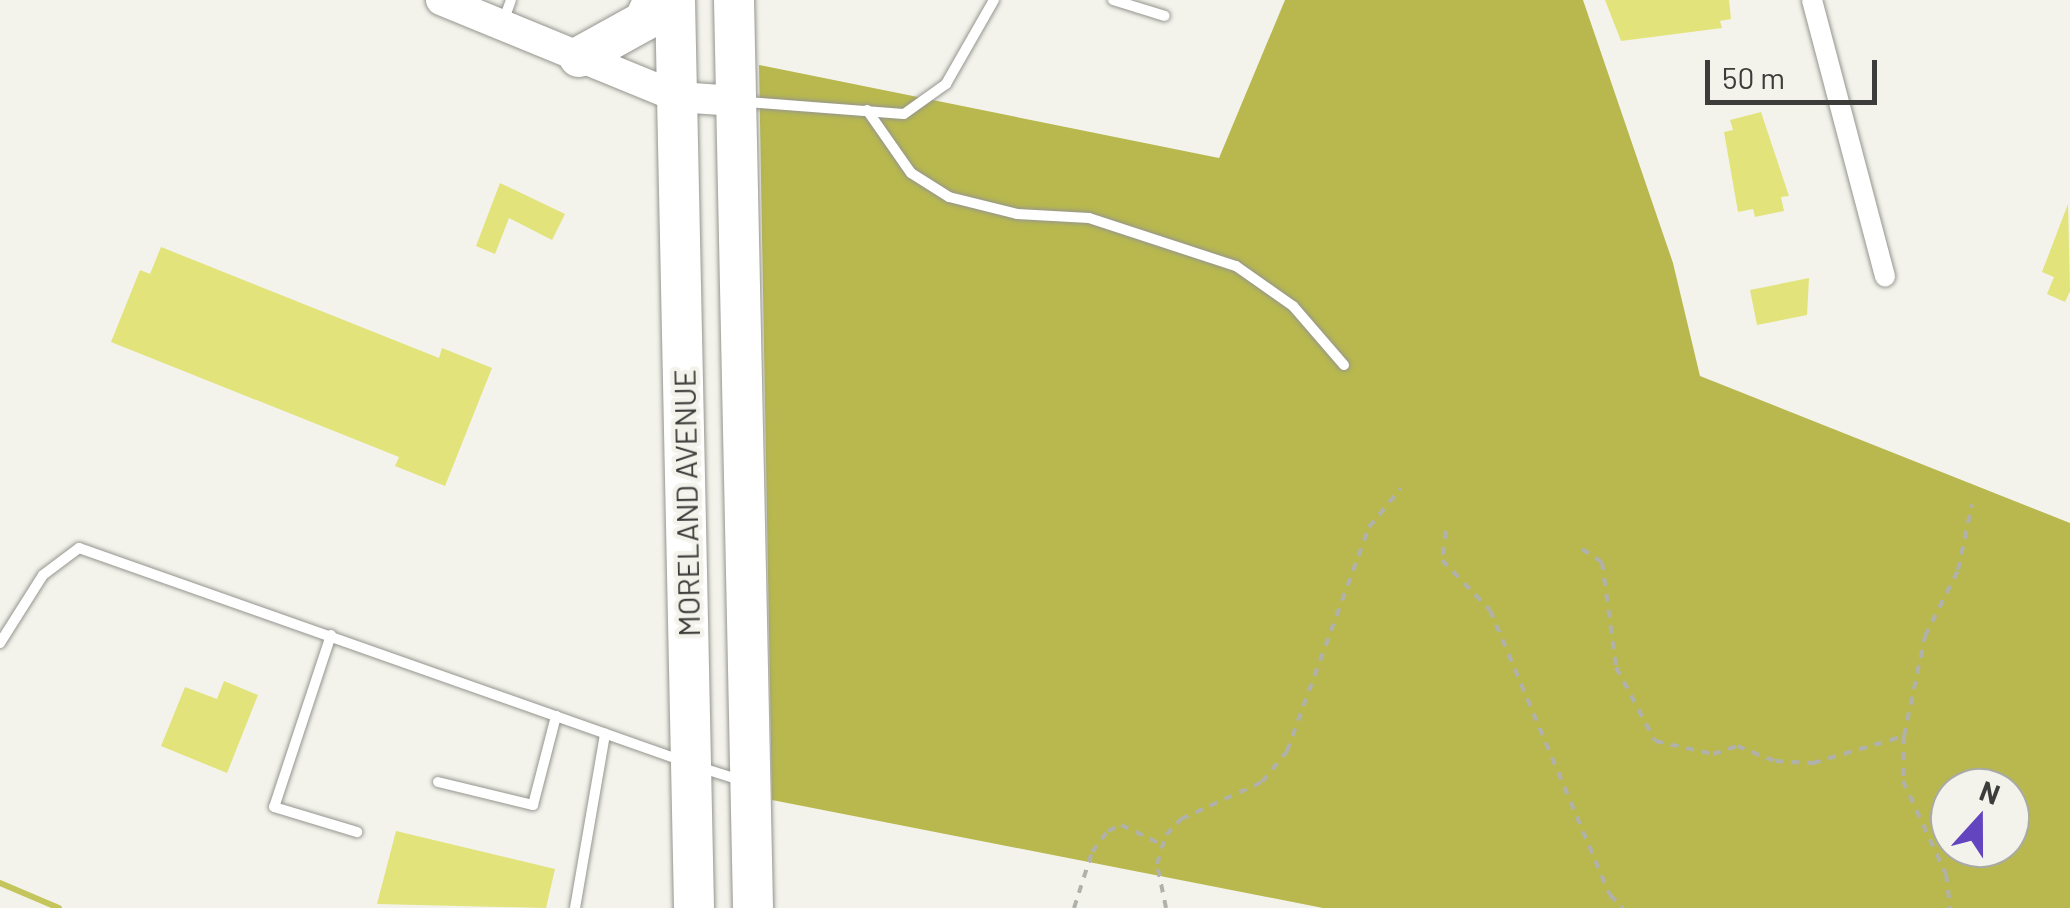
<!DOCTYPE html>
<style>
body{margin:0}
#map{position:relative;width:2070px;height:908px;overflow:hidden;background:#f3f3ec;font-family:Barlow,sans-serif}
div>[style]{position:absolute}
.forest>*{inset:0;background:#b8b84f}
.stream>*{height:6px;margin:-3px;padding:0 3px;transform-origin:3px;border-radius:3px;background:#c5c55d}
.building>*{inset:0;background:#e2e37a}
.path>*{height:4px;margin-top:-2px;transform-origin:0;background:repeating-linear-gradient(90deg,#b1b1ac 0 8px,transparent 0 16px)}
.roads{filter:drop-shadow(0 0 2px #95958f) drop-shadow(0 0 2px #95958f)}
.lane>*{height:10px;margin:-5px;padding:0 5px;transform-origin:5px;border-radius:5px;background:#fff}
.street>*{height:20px;margin:-10px;padding:0 10px;transform-origin:10px;border-radius:10px;background:#fff}
.secondary>*{height:30px;margin:-15px;padding:0 15px;transform-origin:15px;border-radius:15px;background:#fff}
.highway>*{height:40px;margin:-20px;padding:0 20px;transform-origin:20px;border-radius:20px;background:#fff}
span{translate:-50% -50%;white-space:nowrap;text-align:center;line-height:1.15;-webkit-text-stroke:9px #f3f3ec;paint-order:stroke}
.street-label{font-size:30px;color:#3c3c3a}
.north{position:absolute;left:1930px;top:768px;width:100px;height:100px;box-sizing:border-box;background:#f3f3ec;border:2px solid #aaaaa5;border-radius:50%;rotate:21deg;font-size:28px;font-weight:700;line-height:40px;text-align:center;color:#3c3c3a}
.north::after{content:'';display:block;margin:auto;width:35px;height:45px;background:#6346bf;clip-path:polygon(50% 0,100% 100%,50% 72%,0 100%)}
.scale{position:absolute;left:1705px;top:60px;width:172px;height:45px;box-sizing:border-box;border:5px solid #3c3c3a;border-top:0;padding-left:12px;font-size:30px;line-height:35px;white-space:nowrap;color:#3c3c3a;-webkit-text-stroke:8px #f3f3ec;paint-order:stroke}
</style>
<div id="map">
<div class="forest">
<i style="clip-path:polygon(evenodd,1285px 0,1583px 0,1673px 263px,1700px 376px,2070px 523px,2070px 908px,1323px 908px,772px 800px,759px 65px,1219px 158px,1285px 0,1950px 788px,2010px 788px,2010px 848px,1950px 848px,1950px 788px)"></i>
</div>
<div class="stream">
<i style="left:0;top:883px;width:64px;rotate:23deg"></i>
</div>
<div class="building">
<i style="clip-path:polygon(1605px 0,1729px 0,1731px 19px,1720px 21px,1722px 28px,1621px 41px)"></i>
<i style="clip-path:polygon(1761px 112px,1789px 196px,1781px 197px,1784px 211px,1755px 217px,1753px 209px,1738px 212px,1724px 132px,1733px 130px,1730px 120px)"></i>
<i style="clip-path:polygon(500px 183px,565px 214px,552px 240px,509px 218px,495px 254px,476px 246px)"></i>
<i style="clip-path:polygon(2068px 204px,2070px 291px,2065px 302px,2047px 294px,2054px 277px,2042px 272px)"></i>
<i style="clip-path:polygon(161px 247px,439px 358px,442px 348px,492px 368px,445px 486px,395px 466px,399px 457px,111px 342px,140px 270px,150px 274px)"></i>
<i style="clip-path:polygon(1809px 278px,1807px 315px,1757px 325px,1750px 290px)"></i>
<i style="clip-path:polygon(224px 681px,258px 695px,227px 773px,161px 746px,185px 687px,217px 699px)"></i>
<i style="clip-path:polygon(396px 831px,555px 869px,546px 908px,377px 904px)"></i>
</div>
<div class="path">
<i style="left:1446px;top:531px;width:29px;rotate:98deg"></i>
<i style="left:1442px;top:560px;width:69px;rotate:46.2deg"></i>
<i style="left:1490px;top:610px;width:309px;rotate:67.2deg"></i>
<i style="left:1610px;top:895px;width:18px;rotate:45deg"></i>
<i style="left:1582px;top:549px;width:24px;rotate:33deg"></i>
<i style="left:1602px;top:562px;width:106px;rotate:82.4deg"></i>
<i style="left:1616px;top:667px;width:84px;rotate:62.2deg"></i>
<i style="left:1655px;top:741px;width:59px;rotate:12.6deg"></i>
<i style="left:1713px;top:754px;width:25px;rotate:-18deg"></i>
<i style="left:1737px;top:746px;width:41px;rotate:21.5deg"></i>
<i style="left:1775px;top:761px;width:38px;rotate:3deg"></i>
<i style="left:1813px;top:763px;width:95px;rotate:-16.5deg"></i>
<i style="left:1904px;top:736px;width:45px;rotate:91.3deg"></i>
<i style="left:1903px;top:781px;width:102px;rotate:65.2deg"></i>
<i style="left:1946px;top:874px;width:34px;rotate:83deg"></i>
<i style="left:1904px;top:736px;width:102px;rotate:-78.1deg"></i>
<i style="left:1925px;top:636px;width:74px;rotate:-63.4deg"></i>
<i style="left:1958px;top:570px;width:67px;rotate:-78deg"></i>
<i style="left:1074px;top:908px;width:59px;rotate:-72.2deg"></i>
<i style="left:1092px;top:852px;width:26px;rotate:-53deg"></i>
<i style="left:1108px;top:831px;width:14px;rotate:-25deg"></i>
<i style="left:1121px;top:825px;width:47px;rotate:25.5deg"></i>
<i style="left:1166px;top:908px;width:45px;rotate:-101.6deg"></i>
<i style="left:1157px;top:864px;width:30px;rotate:-73deg"></i>
<i style="left:1166px;top:835px;width:22px;rotate:-47deg"></i>
<i style="left:1181px;top:819px;width:89px;rotate:-24.6deg"></i>
<i style="left:1262px;top:782px;width:40px;rotate:-51deg"></i>
<i style="left:1287px;top:751px;width:239px;rotate:-69.9deg"></i>
<i style="left:1369px;top:527px;width:50px;rotate:-50.6deg"></i>
</div>
<div class="roads">
<div class="lane">
<i style="left:1113px;top:0;width:54px;rotate:17.1deg"></i>
<i style="left:503px;top:22px;width:23px;rotate:-70deg"></i>
<i style="left:747px;top:102px;width:157px;rotate:4.4deg"></i>
<i style="left:904px;top:114px;width:52px;rotate:-35.5deg"></i>
<i style="left:946px;top:84px;width:97px;rotate:-60.3deg"></i>
<i style="left:867px;top:110px;width:77px;rotate:55.1deg"></i>
<i style="left:911px;top:173px;width:45px;rotate:32.3deg"></i>
<i style="left:949px;top:197px;width:70px;rotate:14deg"></i>
<i style="left:1017px;top:214px;width:72px;rotate:3.2deg"></i>
<i style="left:1089px;top:218px;width:155px;rotate:18.1deg"></i>
<i style="left:1236px;top:266px;width:70px;rotate:35.1deg"></i>
<i style="left:1293px;top:306px;width:78px;rotate:49.2deg"></i>
<i style="left:331px;top:635px;width:181px;rotate:108.3deg"></i>
<i style="left:274px;top:807px;width:87px;rotate:16.8deg"></i>
<i style="left:0;top:643px;width:80px;rotate:-57.7deg"></i>
<i style="left:43px;top:575px;width:45px;rotate:-36.9deg"></i>
<i style="left:79px;top:548px;width:640px;rotate:19.43deg"></i>
<i style="left:699px;top:767px;width:43px;rotate:17.6deg"></i>
<i style="left:438px;top:782px;width:98px;rotate:13.6deg"></i>
<i style="left:533px;top:805px;width:92px;rotate:-75.5deg"></i>
<i style="left:575px;top:908px;width:177px;rotate:-80.2deg"></i>
</div>
<div class="street">
<i style="left:1812px;top:0;width:286px;rotate:75.2deg"></i>
</div>
<div class="secondary">
<i style="left:441px;top:0;width:256px;rotate:22.3deg"></i>
<i style="left:678px;top:97px;width:58px;rotate:3.9deg"></i>
</div>
<div class="highway">
<i style="left:675px;top:0;width:908px;rotate:88.8deg"></i>
<i style="left:734px;top:0;width:908px;rotate:88.8deg"></i>
<i style="left:579px;top:57px;width:74px;rotate:-29deg"></i>
<i style="left:644px;top:21px;width:23px;rotate:-65deg"></i>
</div>
</div>
<div class="street-label">
<span style="left:686px;top:503px;rotate:-91deg">MORELAND AVENUE</span>
</div>
<div class="north">N</div>
<div class="scale">50 m</div>
</div>
